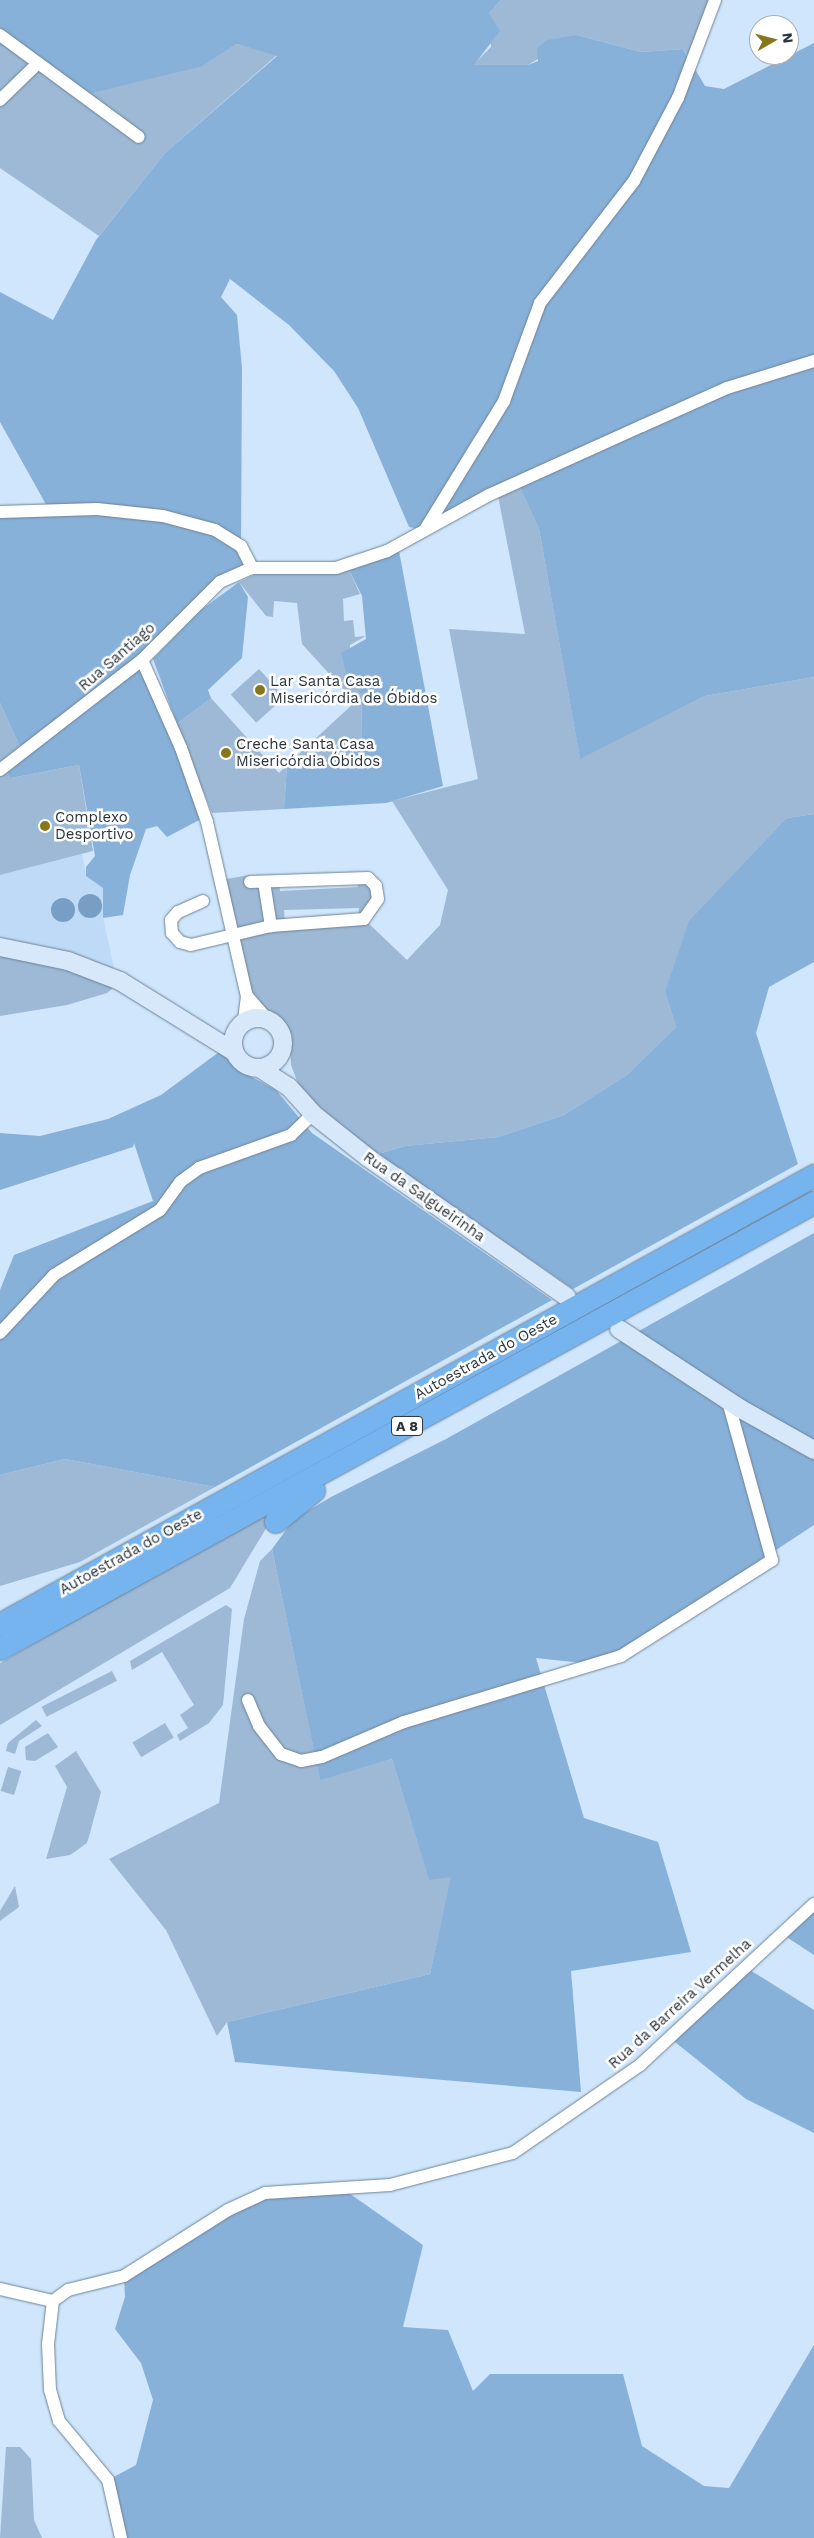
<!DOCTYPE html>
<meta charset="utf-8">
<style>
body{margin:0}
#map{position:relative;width:814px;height:2538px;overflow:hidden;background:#cfe6fc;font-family:"Work Sans",sans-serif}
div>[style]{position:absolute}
.built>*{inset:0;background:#bedaf6}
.green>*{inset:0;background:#9db9d5;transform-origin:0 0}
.forest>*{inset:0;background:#88b1d9}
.water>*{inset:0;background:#779fc6}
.round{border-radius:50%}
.roads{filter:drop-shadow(0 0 1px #6e8297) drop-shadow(0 0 1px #6e8297)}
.street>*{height:12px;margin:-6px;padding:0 6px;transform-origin:6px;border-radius:6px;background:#fff}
.secondary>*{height:18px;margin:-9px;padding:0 9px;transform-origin:9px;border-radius:9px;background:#d6e8fa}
.secondary>.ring{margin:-9px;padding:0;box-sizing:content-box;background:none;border:18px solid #d6e8fa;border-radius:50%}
.highway>*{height:22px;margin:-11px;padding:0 11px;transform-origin:11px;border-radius:11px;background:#75b4ef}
.dots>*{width:14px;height:14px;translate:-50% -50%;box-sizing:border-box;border:2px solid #fff;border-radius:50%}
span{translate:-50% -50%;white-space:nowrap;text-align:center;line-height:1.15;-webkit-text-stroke:5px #fff;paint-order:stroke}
.shield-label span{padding:1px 4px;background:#fff;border:1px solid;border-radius:4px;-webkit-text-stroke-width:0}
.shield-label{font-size:14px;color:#2b343c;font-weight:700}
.street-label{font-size:15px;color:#2b343c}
.poi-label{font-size:15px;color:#2b343c}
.left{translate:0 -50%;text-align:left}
.north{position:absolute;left:749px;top:15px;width:50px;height:50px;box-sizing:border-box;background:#fff;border:1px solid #aaaeb1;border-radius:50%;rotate:82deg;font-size:14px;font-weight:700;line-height:20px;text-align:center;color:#2b343c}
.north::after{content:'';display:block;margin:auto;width:18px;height:22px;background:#87771a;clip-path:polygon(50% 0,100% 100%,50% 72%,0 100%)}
</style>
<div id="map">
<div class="built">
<i style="clip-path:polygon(82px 854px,86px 876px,103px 888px,103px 918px,115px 972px,0 940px,0 875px)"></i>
</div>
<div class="green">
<i style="clip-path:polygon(501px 0,715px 0,692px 62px,683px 49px,641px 52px,577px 35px,528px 65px,473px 65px,491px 47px,489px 13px)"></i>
<i style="clip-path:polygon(0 44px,203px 66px,237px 44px,277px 55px,165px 153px,99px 236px,0 168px)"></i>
<i style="clip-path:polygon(evenodd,518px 481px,539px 529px,580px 758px,705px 696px,814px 677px,814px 814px,787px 818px,665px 992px,676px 1027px,628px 1074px,564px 1115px,498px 1137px,405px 1146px,378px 1154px,317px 1107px,299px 1086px,291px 1065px,289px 1028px,247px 996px,220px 880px,250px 875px,250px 882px,279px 881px,280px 891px,358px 887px,357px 876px,376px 886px,364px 919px,407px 960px,440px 925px,448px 890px,392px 801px,478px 779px,449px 629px,525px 634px,497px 491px,518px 481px,359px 908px,358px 919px,285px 924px,284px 910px,359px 908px)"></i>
<i style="clip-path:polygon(349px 570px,360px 594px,343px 599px,344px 621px,353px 620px,355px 637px,366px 636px,350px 645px,348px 680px,362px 695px,361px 746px,337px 765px,287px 765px,284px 809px,212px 813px,177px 724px,211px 698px,279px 773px,287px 765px,355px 702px,302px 644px,297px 603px,274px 601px,273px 617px,266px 616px,239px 582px,256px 574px,334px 574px)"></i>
<i style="left:259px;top:669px;width:38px;height:38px;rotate:48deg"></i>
<i style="clip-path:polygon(0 703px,20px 747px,11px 778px,79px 765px,93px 851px,0 875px)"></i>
<i style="clip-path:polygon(0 953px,67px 964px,119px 983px,107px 993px,67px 1005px,0 1016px)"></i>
<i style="clip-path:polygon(65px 1459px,215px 1487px,80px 1562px,0 1586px,0 1475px)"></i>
<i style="clip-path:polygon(282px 1502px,230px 1588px,0 1725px,0 1663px)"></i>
<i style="clip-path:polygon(272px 1549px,320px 1779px,392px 1759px,429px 1879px,452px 1876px,430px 1974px,227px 2022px,217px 2036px,166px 1930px,109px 1859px,219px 1803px,244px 1619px,260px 1561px)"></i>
<i style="clip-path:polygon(226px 1605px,232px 1609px,223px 1705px,209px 1723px,180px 1741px,177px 1735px,188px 1728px,180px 1715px,194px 1705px,162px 1652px,132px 1670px,130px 1661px)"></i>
<i style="left:112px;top:1671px;width:11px;height:79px;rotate:63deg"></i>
<i style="clip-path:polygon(36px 1720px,42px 1726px,19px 1741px,15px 1754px,6px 1751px,8px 1743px)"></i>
<i style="left:165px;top:1723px;width:17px;height:38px;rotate:59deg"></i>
<i style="clip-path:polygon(48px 1733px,58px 1747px,35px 1761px,26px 1760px,25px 1747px)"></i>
<i style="clip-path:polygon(76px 1751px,101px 1792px,90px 1833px,87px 1843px,70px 1855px,46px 1859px,67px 1787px,55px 1766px)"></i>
<i style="left:8px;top:1767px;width:14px;height:25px;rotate:17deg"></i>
<i style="clip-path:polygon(15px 1886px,19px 1907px,0 1921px,0 1911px)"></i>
<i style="clip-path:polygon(6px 2447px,20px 2447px,31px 2459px,34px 2520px,42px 2538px,0 2538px)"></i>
</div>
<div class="forest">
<i style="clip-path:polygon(0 0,501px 0,489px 13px,500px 31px,474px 65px,528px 65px,538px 61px,537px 48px,547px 40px,577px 35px,641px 52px,683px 49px,705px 86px,724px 89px,814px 43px,814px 677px,705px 696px,580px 759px,539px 529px,518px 482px,425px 530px,409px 527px,358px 408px,334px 371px,289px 325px,230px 279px,221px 297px,237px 315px,242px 368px,241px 546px,252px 568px,220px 582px,143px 660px,205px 817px,167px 837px,157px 826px,146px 829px,130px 875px,123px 915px,103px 918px,103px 888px,86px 876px,86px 867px,95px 856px,79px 765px,11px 778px,4px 767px,20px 747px,0 703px,0 512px,48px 508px,0 422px,0 292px,53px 320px,96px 240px,165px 153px,277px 56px,237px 44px,203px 66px,88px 94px,0 45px)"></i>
<i style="clip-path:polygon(399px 551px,443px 786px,386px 803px,284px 809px,287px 765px,337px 765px,361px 746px,362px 695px,348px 680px,341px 653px,366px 639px,362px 596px,349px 570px)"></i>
<i style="clip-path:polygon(239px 582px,248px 597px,242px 658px,208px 690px,211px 698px,177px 724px,153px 659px,198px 612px)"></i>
<i style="clip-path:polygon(814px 814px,814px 962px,769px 987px,756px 1033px,798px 1164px,573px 1289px,378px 1154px,405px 1146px,498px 1137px,564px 1115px,628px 1074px,676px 1027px,665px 992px,689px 921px,787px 818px)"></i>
<i style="clip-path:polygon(223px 1049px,241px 1071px,276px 1090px,312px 1133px,552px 1300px,215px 1487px,65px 1459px,0 1475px,0 1290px,14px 1255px,153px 1201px,134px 1143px,133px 1147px,0 1190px,0 1133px,40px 1136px,108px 1119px,161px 1095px)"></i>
<i style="clip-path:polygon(814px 1233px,814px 1525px,601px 1665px,536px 1658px,584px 1818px,658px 1842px,691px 1952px,571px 1971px,581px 2092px,235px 2062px,227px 2022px,430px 1974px,451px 1877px,429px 1880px,392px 1759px,320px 1780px,272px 1549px,294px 1519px,331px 1497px,446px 1439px)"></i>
<i style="clip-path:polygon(814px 1904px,814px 1955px,782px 1934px)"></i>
<i style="clip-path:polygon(745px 1967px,814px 2010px,814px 2133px,746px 2099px,670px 2038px)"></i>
<i style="clip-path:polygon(343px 2189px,423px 2245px,403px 2327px,448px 2330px,473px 2391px,490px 2374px,623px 2374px,642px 2446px,704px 2486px,729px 2488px,814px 2345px,814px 2538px,121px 2538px,108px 2480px,136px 2465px,153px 2400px,141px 2363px,115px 2329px,125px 2297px,124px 2276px,265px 2193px)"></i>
</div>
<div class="water">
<i class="round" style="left:78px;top:894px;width:24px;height:24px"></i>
<i class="round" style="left:51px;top:898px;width:24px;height:24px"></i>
</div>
<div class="roads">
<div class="street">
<i style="left:0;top:35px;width:172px;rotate:36.3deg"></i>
<i style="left:0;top:100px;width:52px;rotate:-44.2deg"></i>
<i style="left:0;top:512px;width:97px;rotate:-1.8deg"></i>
<i style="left:97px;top:509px;width:66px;rotate:6.1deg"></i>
<i style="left:163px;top:516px;width:54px;rotate:15.1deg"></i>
<i style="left:215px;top:530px;width:31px;rotate:32deg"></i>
<i style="left:241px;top:546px;width:25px;rotate:63deg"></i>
<i style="left:426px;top:528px;width:149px;rotate:-58.4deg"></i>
<i style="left:504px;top:401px;width:104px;rotate:-69.8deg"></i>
<i style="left:540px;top:303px;width:154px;rotate:-52.4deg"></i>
<i style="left:634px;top:181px;width:94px;rotate:-62.1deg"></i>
<i style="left:678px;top:98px;width:105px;rotate:-69.3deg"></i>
<i style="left:142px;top:660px;width:96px;rotate:66.1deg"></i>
<i style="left:181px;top:748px;width:78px;rotate:70.6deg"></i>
<i style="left:207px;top:822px;width:179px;rotate:77.1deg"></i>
<i style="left:247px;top:996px;width:25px;rotate:97deg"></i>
<i style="left:0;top:770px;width:180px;rotate:-37.8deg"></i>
<i style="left:142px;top:660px;width:110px;rotate:-45deg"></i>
<i style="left:220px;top:582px;width:35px;rotate:-24deg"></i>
<i style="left:252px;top:568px;width:84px"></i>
<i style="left:336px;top:568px;width:54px;rotate:-18.4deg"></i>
<i style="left:387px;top:551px;width:116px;rotate:-28.8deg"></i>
<i style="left:489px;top:495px;width:168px;rotate:-24.3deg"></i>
<i style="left:642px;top:426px;width:93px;rotate:-24.1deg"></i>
<i style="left:727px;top:388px;width:91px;rotate:-17.2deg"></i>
<i style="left:264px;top:882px;width:45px;rotate:81deg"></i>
<i style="left:203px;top:901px;width:27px;rotate:156deg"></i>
<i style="left:178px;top:912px;width:11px;rotate:131deg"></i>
<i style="left:171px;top:920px;width:13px;rotate:86deg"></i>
<i style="left:172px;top:933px;width:12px;rotate:48deg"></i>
<i style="left:180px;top:942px;width:11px;rotate:15deg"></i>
<i style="left:191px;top:945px;width:82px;rotate:-13.4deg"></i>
<i style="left:271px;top:926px;width:93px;rotate:-4.3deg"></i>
<i style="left:364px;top:919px;width:24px;rotate:-55deg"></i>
<i style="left:378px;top:899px;width:13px;rotate:-99deg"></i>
<i style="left:376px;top:886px;width:11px;rotate:-135deg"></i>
<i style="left:368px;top:878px;width:118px;rotate:178.1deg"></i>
<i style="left:247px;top:996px;width:30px;rotate:49deg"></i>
<i style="left:0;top:1333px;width:79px;rotate:-47deg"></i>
<i style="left:54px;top:1275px;width:124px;rotate:-31.5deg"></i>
<i style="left:160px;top:1210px;width:34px;rotate:-54deg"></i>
<i style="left:180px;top:1182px;width:24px;rotate:-36deg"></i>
<i style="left:199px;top:1168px;width:98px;rotate:-19.7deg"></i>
<i style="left:291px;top:1135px;width:30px;rotate:-44deg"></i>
<i style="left:248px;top:1700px;width:28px;rotate:67deg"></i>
<i style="left:259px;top:1726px;width:36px;rotate:52deg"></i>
<i style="left:281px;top:1754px;width:21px;rotate:19deg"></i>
<i style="left:301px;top:1761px;width:21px;rotate:-11deg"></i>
<i style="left:322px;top:1757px;width:89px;rotate:-23.1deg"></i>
<i style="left:404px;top:1722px;width:227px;rotate:-16.9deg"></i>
<i style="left:621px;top:1656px;width:179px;rotate:-32.4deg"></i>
<i style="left:772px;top:1560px;width:165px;rotate:-105.5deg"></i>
<i style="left:0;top:2289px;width:54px;rotate:12.8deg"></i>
<i style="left:121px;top:2538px;width:59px;rotate:-102.6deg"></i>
<i style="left:108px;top:2480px;width:77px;rotate:-129.7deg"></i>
<i style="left:59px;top:2421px;width:32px;rotate:-106deg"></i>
<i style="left:50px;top:2390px;width:46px;rotate:-92.5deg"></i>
<i style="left:48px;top:2344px;width:43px;rotate:-83.4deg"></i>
<i style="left:53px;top:2301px;width:19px;rotate:-36deg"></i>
<i style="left:68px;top:2290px;width:58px;rotate:-14deg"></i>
<i style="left:124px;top:2276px;width:123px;rotate:-32.4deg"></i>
<i style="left:228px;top:2210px;width:41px;rotate:-24.7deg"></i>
<i style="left:265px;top:2193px;width:125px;rotate:-3.7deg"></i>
<i style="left:390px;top:2185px;width:127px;rotate:-14.6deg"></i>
<i style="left:513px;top:2153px;width:155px;rotate:-34.7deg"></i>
<i style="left:640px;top:2065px;width:237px;rotate:-42.8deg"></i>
</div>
<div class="secondary">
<i style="left:0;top:947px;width:69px;rotate:11.6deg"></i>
<i style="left:68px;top:961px;width:56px;rotate:21deg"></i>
<i style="left:120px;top:981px;width:133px;rotate:31.8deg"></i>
<i class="ring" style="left:233px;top:1018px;width:32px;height:32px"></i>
<i style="left:261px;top:1069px;width:33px;rotate:33deg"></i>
<i style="left:289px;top:1087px;width:36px;rotate:48deg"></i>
<i style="left:313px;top:1114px;width:69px;rotate:38.5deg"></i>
<i style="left:367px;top:1157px;width:244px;rotate:35deg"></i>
<i style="left:619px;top:1329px;width:146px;rotate:33.3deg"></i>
<i style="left:741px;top:1409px;width:84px;rotate:29.3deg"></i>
</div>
<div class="highway">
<i style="left:276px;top:1522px;width:49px;rotate:-39.2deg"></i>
<i style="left:0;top:1625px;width:930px;rotate:-28.88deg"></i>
<i style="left:0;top:1649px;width:928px;rotate:-28.72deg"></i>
</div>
</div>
<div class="dots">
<i style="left:260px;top:690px;background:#87771a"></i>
<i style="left:226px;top:753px;background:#87771a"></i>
<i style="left:45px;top:826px;background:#87771a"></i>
</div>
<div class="shield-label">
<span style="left:407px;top:1426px">A 8</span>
</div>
<div class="street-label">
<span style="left:117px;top:657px;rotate:-41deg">Rua Santiago</span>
<span style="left:424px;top:1197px;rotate:35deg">Rua da Salgueirinha</span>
<span style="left:486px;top:1357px;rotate:-29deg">Autoestrada do Oeste</span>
<span style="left:131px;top:1552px;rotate:-29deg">Autoestrada do Oeste</span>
<span style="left:680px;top:2004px;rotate:-42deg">Rua da Barreira Vermelha</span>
</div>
<div class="poi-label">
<span class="left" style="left:270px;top:690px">Lar Santa Casa<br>Misericórdia de Óbidos</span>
<span class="left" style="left:236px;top:753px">Creche Santa Casa<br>Misericórdia Óbidos</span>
<span class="left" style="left:55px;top:826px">Complexo<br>Desportivo</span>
</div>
<div class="north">N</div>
</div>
